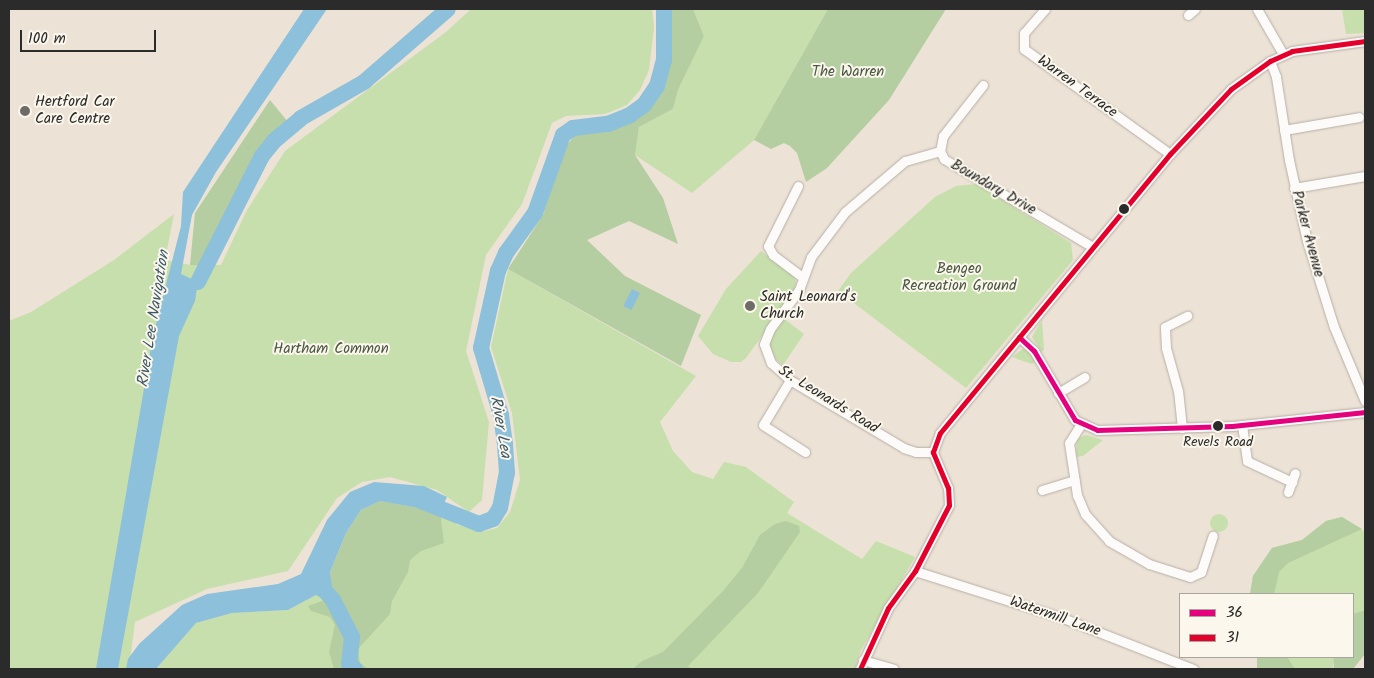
<!DOCTYPE html>
<style>
body{margin:0}
#map{position:relative;width:1374px;height:678px;overflow:hidden;background:#ece2d5;font-family:Kalam,sans-serif}
div>[style]{position:absolute}
.green>*{inset:0;background:#c7dfac;transform-origin:0 0}
.round{border-radius:50%}
.forest>*{inset:0;background:#b4cda1}
.water>*{inset:0;background:#8cc0db;transform-origin:0 0}
.river>*{height:16px;margin:-8px;padding:0 8px;transform-origin:8px;border-radius:8px;background:#8cc0db}
.roads{filter:drop-shadow(0 0 1px #b6afa7) drop-shadow(0 0 1px #b6afa7)}
.street>*{height:9px;margin:-4.5px;padding:0 4.5px;transform-origin:4.5px;border-radius:4.5px;background:#fcfbf9}
.bus-1>*{height:5px;margin:-2.5px;padding:0 2.5px;transform-origin:2.5px;border-radius:2.5px;background:#e5007d}
.bus-2>*{height:5px;margin:-2.5px;padding:0 2.5px;transform-origin:2.5px;border-radius:2.5px;background:#e4002b}
.dots>*{width:14px;height:14px;translate:-50% -50%;box-sizing:border-box;border:2px solid #fbf7ec;border-radius:50%}
span{translate:-50% -50%;white-space:nowrap;text-align:center;line-height:1.15;-webkit-text-stroke:4px #fbf7ec;paint-order:stroke}
.bus-label{font-size:14px;color:#2b2b2b}
.park-label{font-size:15px;color:#4a5743}
.street-label{font-size:15px;color:#2b2b2b}
.poi-label{font-size:15px;color:#2b2b2b}
.left{translate:0 -50%;text-align:left}
.water-label{font-size:16px;color:#3f5a69;font-style:italic}
.frame{position:absolute;inset:0;border:10px solid #2b2b2b;pointer-events:none}
.legend{position:absolute;left:1179px;top:593px;width:175px;height:65px;box-sizing:border-box;background:#fbf7ec;border:1px solid #a8a59f;margin:0;padding:6px 9px;list-style:none;font-size:15px;color:#2b2b2b}
.legend li{display:flex;align-items:center;gap:10px;height:25px}
.legend b{width:25px;border:1px solid #a8a59f}
.scale{position:absolute;left:20px;top:30px;width:136px;height:22px;box-sizing:border-box;border:2px solid #2b2b2b;border-top:0;padding-left:6px;font-size:15px;line-height:18px;white-space:nowrap;color:#2b2b2b;-webkit-text-stroke:4px #fbf7ec;paint-order:stroke}
</style>
<div id="map">
<div class="green">
<i style="clip-path:polygon(471px 9px,652px 9px,654px 27px,649px 70px,640px 90px,627px 105px,605px 114px,566px 116px,552px 123px,522px 204px,486px 255px,466px 351px,489px 422px,482px 500px,469px 512px,437px 490px,390px 477px,362px 482px,337px 498px,288px 571px,207px 589px,135px 622px,129px 669px,9px 669px,9px 321px,31px 312px,114px 260px,174px 214px,165px 260px,190px 265px,221px 265px,247px 210px,285px 151px,446px 32px)"></i>
<i style="clip-path:polygon(693px 9px,828px 9px,754px 140px,692px 193px,635px 155px,639px 127px,673px 109px,678px 90px,704px 36px)"></i>
<i style="clip-path:polygon(1342px 9px,1365px 9px,1365px 33px,1346px 34px)"></i>
<i style="clip-path:polygon(977px 184px,1071px 243px,1073px 260px,966px 388px,838px 291px,851px 273px,935px 197px,956px 186px)"></i>
<i style="clip-path:polygon(761px 251px,793px 276px,796px 282px,794px 291px,746px 358px,741px 362px,731px 362px,713px 354px,698px 336px,726px 289px)"></i>
<i style="clip-path:polygon(508px 269px,696px 376px,660px 422px,673px 451px,692px 472px,713px 479px,724px 462px,746px 467px,794px 502px,787px 513px,862px 559px,876px 541px,915px 557px,861px 650px,855px 669px,156px 669px,196px 623px,232px 613px,288px 610px,316px 595px,380px 501px,440px 512px,452px 517px,457px 525px,484px 531px,497px 528px,510px 512px,520px 480px,512px 413px,491px 347px)"></i>
<i style="clip-path:polygon(783px 318px,804px 334px,783px 365px,772px 356px,767px 341px)"></i>
<i style="clip-path:polygon(1042px 320px,1044px 350px,1041px 352px,1032px 337px)"></i>
<i style="clip-path:polygon(1024px 348px,1029px 351px,1035px 362px,1032px 364px,1012px 357px)"></i>
<i style="clip-path:polygon(1086px 435px,1103px 440px,1083px 456px,1076px 457px,1077px 439px)"></i>
<i class="round" style="left:1210px;top:514px;width:18px;height:18px"></i>
<i style="clip-path:polygon(1342px 517px,1365px 532px,1365px 610px,1353px 614px,1353px 594px,1250px 594px,1253px 576px,1272px 548px,1302px 540px,1326px 521px)"></i>
<i style="left:1257px;top:657px;width:76px;height:12px"></i>
</div>
<div class="forest">
<i style="clip-path:polygon(666px 9px,693px 9px,704px 36px,678px 90px,673px 109px,639px 127px,635px 155px,663px 198px,678px 244px,629px 221px,587px 240px,625px 276px,701px 315px,681px 366px,508px 269px,543px 215px,564px 149px,577px 132px,598px 130px,628px 120px,659px 95px,670px 63px)"></i>
<i style="clip-path:polygon(828px 9px,946px 9px,889px 100px,827px 168px,806px 182px,797px 153px,790px 146px,784px 143px,771px 149px,754px 140px)"></i>
<i style="clip-path:polygon(270px 100px,288px 122px,273px 133px,257px 156px,203px 265px,190px 265px,195px 213px)"></i>
<i style="clip-path:polygon(380px 501px,440px 512px,444px 543px,421px 551px,410px 560px,408px 572px,392px 601px,390px 614px,358px 649px,360px 663px,368px 669px,334px 669px,329px 652px,335px 625px,330px 617px,311px 611px,308px 606px,325px 600px,333px 592px,330px 572px,346px 533px,361px 510px)"></i>
<i style="clip-path:polygon(1342px 517px,1362px 529px,1288px 563px,1279px 572px,1274px 594px,1250px 594px,1253px 576px,1272px 548px,1302px 540px,1326px 521px)"></i>
<i style="clip-path:polygon(786px 521px,799px 526px,800px 532px,758px 593px,688px 666px,692px 669px,633px 669px,642px 661px,663px 652px,722px 592px,742px 568px,760px 535px,775px 524px)"></i>
<i style="clip-path:polygon(1365px 610px,1365px 654px,1353px 669px,1334px 669px,1333px 657px,1353px 657px,1353px 614px)"></i>
<i style="clip-path:polygon(1257px 657px,1287px 657px,1295px 669px,1257px 669px)"></i>
</div>
<div class="water">
<i style="clip-path:polygon(304px 9px,327px 9px,216px 172px,192px 215px,181px 274px,198px 282px,195px 301px,179px 336px,118px 669px,96px 669px,153px 336px,181px 226px,183px 192px)"></i>
<i style="left:632px;top:289px;width:9px;height:19px;rotate:27deg"></i>
<i style="clip-path:polygon(374px 482px,424px 486px,447px 497px,440px 512px,380px 501px,361px 510px,346px 533px,330px 572px,333px 592px,325px 600px,316px 595px,288px 610px,232px 613px,196px 623px,156px 669px,126px 669px,128px 659px,139px 644px,182px 605px,207px 594px,278px 584px,301px 574px,327px 520px,350px 492px)"></i>
</div>
<div class="river">
<i style="left:198px;top:282px;width:141px;rotate:-63.1deg"></i>
<i style="left:262px;top:156px;width:19px;rotate:-51deg"></i>
<i style="left:274px;top:141px;width:35px;rotate:-40deg"></i>
<i style="left:301px;top:118px;width:73px;rotate:-29.7deg"></i>
<i style="left:364px;top:82px;width:111px;rotate:-41deg"></i>
<i style="left:421px;top:501px;width:62px;rotate:21.6deg"></i>
<i style="left:479px;top:524px;width:15px;rotate:-20deg"></i>
<i style="left:493px;top:519px;width:13px;rotate:-58deg"></i>
<i style="left:500px;top:508px;width:36px;rotate:-79deg"></i>
<i style="left:507px;top:473px;width:29px;rotate:-94deg"></i>
<i style="left:505px;top:444px;width:29px;rotate:-98deg"></i>
<i style="left:501px;top:415px;width:70px;rotate:-106.6deg"></i>
<i style="left:481px;top:348px;width:79px;rotate:-77.6deg"></i>
<i style="left:498px;top:271px;width:20px;rotate:-66deg"></i>
<i style="left:506px;top:253px;width:49px;rotate:-54.1deg"></i>
<i style="left:535px;top:213px;width:83px;rotate:-70.3deg"></i>
<i style="left:563px;top:135px;width:12px;rotate:-35deg"></i>
<i style="left:573px;top:128px;width:35px;rotate:-7deg"></i>
<i style="left:608px;top:124px;width:24px;rotate:-22deg"></i>
<i style="left:630px;top:115px;width:17px;rotate:-36deg"></i>
<i style="left:644px;top:105px;width:23px;rotate:-56deg"></i>
<i style="left:657px;top:86px;width:27px;rotate:-75deg"></i>
<i style="left:664px;top:60px;width:51px;rotate:-90deg"></i>
<i style="left:316px;top:581px;width:25px;rotate:48deg"></i>
<i style="left:333px;top:600px;width:42px;rotate:62.8deg"></i>
<i style="left:352px;top:637px;width:27px;rotate:96deg"></i>
<i style="left:349px;top:664px;width:8px;rotate:40deg"></i>
</div>
<div class="roads">
<div class="street">
<i style="left:1045px;top:9px;width:32px;rotate:131deg"></i>
<i style="left:1024px;top:33px;width:16px;rotate:90deg"></i>
<i style="left:1024px;top:49px;width:180px;rotate:35.7deg"></i>
<i style="left:1257px;top:9px;width:52px;rotate:60deg"></i>
<i style="left:1188px;top:15px;width:9px;rotate:-41deg"></i>
<i style="left:1270px;top:61px;width:17px;rotate:69deg"></i>
<i style="left:1276px;top:77px;width:84px;rotate:81.1deg"></i>
<i style="left:1289px;top:160px;width:83px;rotate:77.5deg"></i>
<i style="left:1307px;top:241px;width:90px;rotate:72.6deg"></i>
<i style="left:1334px;top:327px;width:80px;rotate:67.3deg"></i>
<i style="left:983px;top:85px;width:65px;rotate:128.1deg"></i>
<i style="left:943px;top:136px;width:15px;rotate:101deg"></i>
<i style="left:940px;top:151px;width:9px;rotate:63deg"></i>
<i style="left:944px;top:159px;width:173px;rotate:30.6deg"></i>
<i style="left:1284px;top:130px;width:76px;rotate:-9.8deg"></i>
<i style="left:798px;top:186px;width:67px;rotate:116.6deg"></i>
<i style="left:768px;top:246px;width:10px;rotate:61deg"></i>
<i style="left:773px;top:255px;width:36px;rotate:37deg"></i>
<i style="left:1294px;top:188px;width:72px;rotate:-9.6deg"></i>
<i style="left:1019px;top:337px;width:21px;rotate:43deg"></i>
<i style="left:1034px;top:351px;width:80px;rotate:59.3deg"></i>
<i style="left:1075px;top:420px;width:24px;rotate:24deg"></i>
<i style="left:1097px;top:430px;width:135px;rotate:-1.7deg"></i>
<i style="left:1232px;top:426px;width:134px;rotate:-6deg"></i>
<i style="left:790px;top:380px;width:52px;rotate:121deg"></i>
<i style="left:763px;top:425px;width:50px;rotate:32.7deg"></i>
<i style="left:1058px;top:393px;width:31px;rotate:-31deg"></i>
<i style="left:1081px;top:424px;width:22px;rotate:122deg"></i>
<i style="left:1069px;top:443px;width:53px;rotate:81.3deg"></i>
<i style="left:1077px;top:495px;width:21px;rotate:67deg"></i>
<i style="left:1085px;top:514px;width:36px;rotate:48deg"></i>
<i style="left:1109px;top:541px;width:46px;rotate:29.9deg"></i>
<i style="left:1149px;top:564px;width:43px;rotate:17.6deg"></i>
<i style="left:1190px;top:577px;width:12px;rotate:-24deg"></i>
<i style="left:1201px;top:572px;width:38px;rotate:-72deg"></i>
<i style="left:1242px;top:425px;width:36px;rotate:82deg"></i>
<i style="left:1247px;top:461px;width:50px;rotate:25deg"></i>
<i style="left:1182px;top:428px;width:37px;rotate:-96deg"></i>
<i style="left:1178px;top:391px;width:45px;rotate:-105.6deg"></i>
<i style="left:1166px;top:348px;width:21px;rotate:-93deg"></i>
<i style="left:1165px;top:327px;width:25px;rotate:-27deg"></i>
<i style="left:933px;top:452px;width:17px;rotate:180deg"></i>
<i style="left:916px;top:452px;width:13px;rotate:-162deg"></i>
<i style="left:904px;top:448px;width:133px;rotate:-149.2deg"></i>
<i style="left:790px;top:380px;width:25px;rotate:-138deg"></i>
<i style="left:771px;top:363px;width:20px;rotate:-110deg"></i>
<i style="left:764px;top:344px;width:16px;rotate:-68deg"></i>
<i style="left:770px;top:329px;width:49px;rotate:-53.4deg"></i>
<i style="left:799px;top:290px;width:35px;rotate:-70deg"></i>
<i style="left:811px;top:257px;width:56px;rotate:-52.9deg"></i>
<i style="left:845px;top:212px;width:79px;rotate:-40.4deg"></i>
<i style="left:905px;top:161px;width:36px;rotate:-16deg"></i>
<i style="left:1042px;top:490px;width:34px;rotate:-17deg"></i>
<i style="left:1288px;top:492px;width:20px;rotate:-70deg"></i>
<i style="left:915px;top:571px;width:155px;rotate:17.6deg"></i>
<i style="left:1063px;top:618px;width:140px;rotate:21.4deg"></i>
<i style="left:863px;top:660px;width:32px;rotate:16deg"></i>
<i style="left:860px;top:669px;width:67px;rotate:-65.3deg"></i>
<i style="left:888px;top:608px;width:46px;rotate:-53.9deg"></i>
<i style="left:915px;top:571px;width:74px;rotate:-62.7deg"></i>
<i style="left:949px;top:505px;width:17px;rotate:-93deg"></i>
<i style="left:948px;top:488px;width:39px;rotate:-113deg"></i>
<i style="left:933px;top:452px;width:20px;rotate:-70deg"></i>
<i style="left:940px;top:433px;width:362px;rotate:-50.5deg"></i>
<i style="left:1170px;top:154px;width:89px;rotate:-46.8deg"></i>
<i style="left:1231px;top:89px;width:48px;rotate:-35.7deg"></i>
<i style="left:1270px;top:61px;width:24px;rotate:-24deg"></i>
<i style="left:1292px;top:51px;width:74px;rotate:-7.8deg"></i>
</div>
</div>
<div class="bus-1">
<i style="left:1019px;top:337px;width:21px;rotate:43deg"></i>
<i style="left:1034px;top:351px;width:80px;rotate:59.3deg"></i>
<i style="left:1075px;top:420px;width:24px;rotate:24deg"></i>
<i style="left:1097px;top:430px;width:135px;rotate:-1.7deg"></i>
<i style="left:1232px;top:426px;width:134px;rotate:-6deg"></i>
</div>
<div class="bus-2">
<i style="left:860px;top:669px;width:67px;rotate:-65.3deg"></i>
<i style="left:888px;top:608px;width:46px;rotate:-53.9deg"></i>
<i style="left:915px;top:571px;width:74px;rotate:-62.7deg"></i>
<i style="left:949px;top:505px;width:17px;rotate:-93deg"></i>
<i style="left:948px;top:488px;width:39px;rotate:-113deg"></i>
<i style="left:933px;top:452px;width:20px;rotate:-70deg"></i>
<i style="left:940px;top:433px;width:362px;rotate:-50.5deg"></i>
<i style="left:1170px;top:154px;width:89px;rotate:-46.8deg"></i>
<i style="left:1231px;top:89px;width:48px;rotate:-35.7deg"></i>
<i style="left:1270px;top:61px;width:24px;rotate:-24deg"></i>
<i style="left:1292px;top:51px;width:74px;rotate:-7.8deg"></i>
</div>
<div class="dots">
<i style="left:25px;top:111px;background:#6f6b66"></i>
<i style="left:1124px;top:209px;background:#2b2b2b"></i>
<i style="left:750px;top:306px;background:#6f6b66"></i>
<i style="left:1218px;top:426px;background:#2b2b2b"></i>
</div>
<div class="bus-label">
<span style="left:1218px;top:442px">Revels Road</span>
</div>
<div class="park-label">
<span style="left:848px;top:73px">The Warren</span>
<span style="left:959px;top:278px">Bengeo<br>Recreation Ground</span>
<span style="left:331px;top:350px">Hartham Common</span>
</div>
<div class="street-label">
<span style="left:1077px;top:87px;rotate:36deg">Warren Terrace</span>
<span style="left:993px;top:188px;rotate:30deg">Boundary Drive</span>
<span style="left:1307px;top:234px;rotate:75deg">Parker Avenue</span>
<span style="left:828px;top:400px;rotate:32deg">St. Leonards Road</span>
<span style="left:1055px;top:617px;rotate:19deg">Watermill Lane</span>
</div>
<div class="poi-label">
<span class="left" style="left:35px;top:111px">Hertford Car<br>Care Centre</span>
<span class="left" style="left:760px;top:306px">Saint Leonard's<br>Church</span>
</div>
<div class="water-label">
<span style="left:154px;top:319px;rotate:-81deg">River Lee Navigation</span>
<span style="left:500px;top:427px;rotate:80deg">River Lea</span>
</div>
<div class="frame"></div>
<ul class="legend">
<li><b style="height:6px;background:#e5007d"></b>36</li>
<li><b style="height:6px;background:#e4002b"></b>31</li>
</ul>
<div class="scale">100 m</div>
</div>
